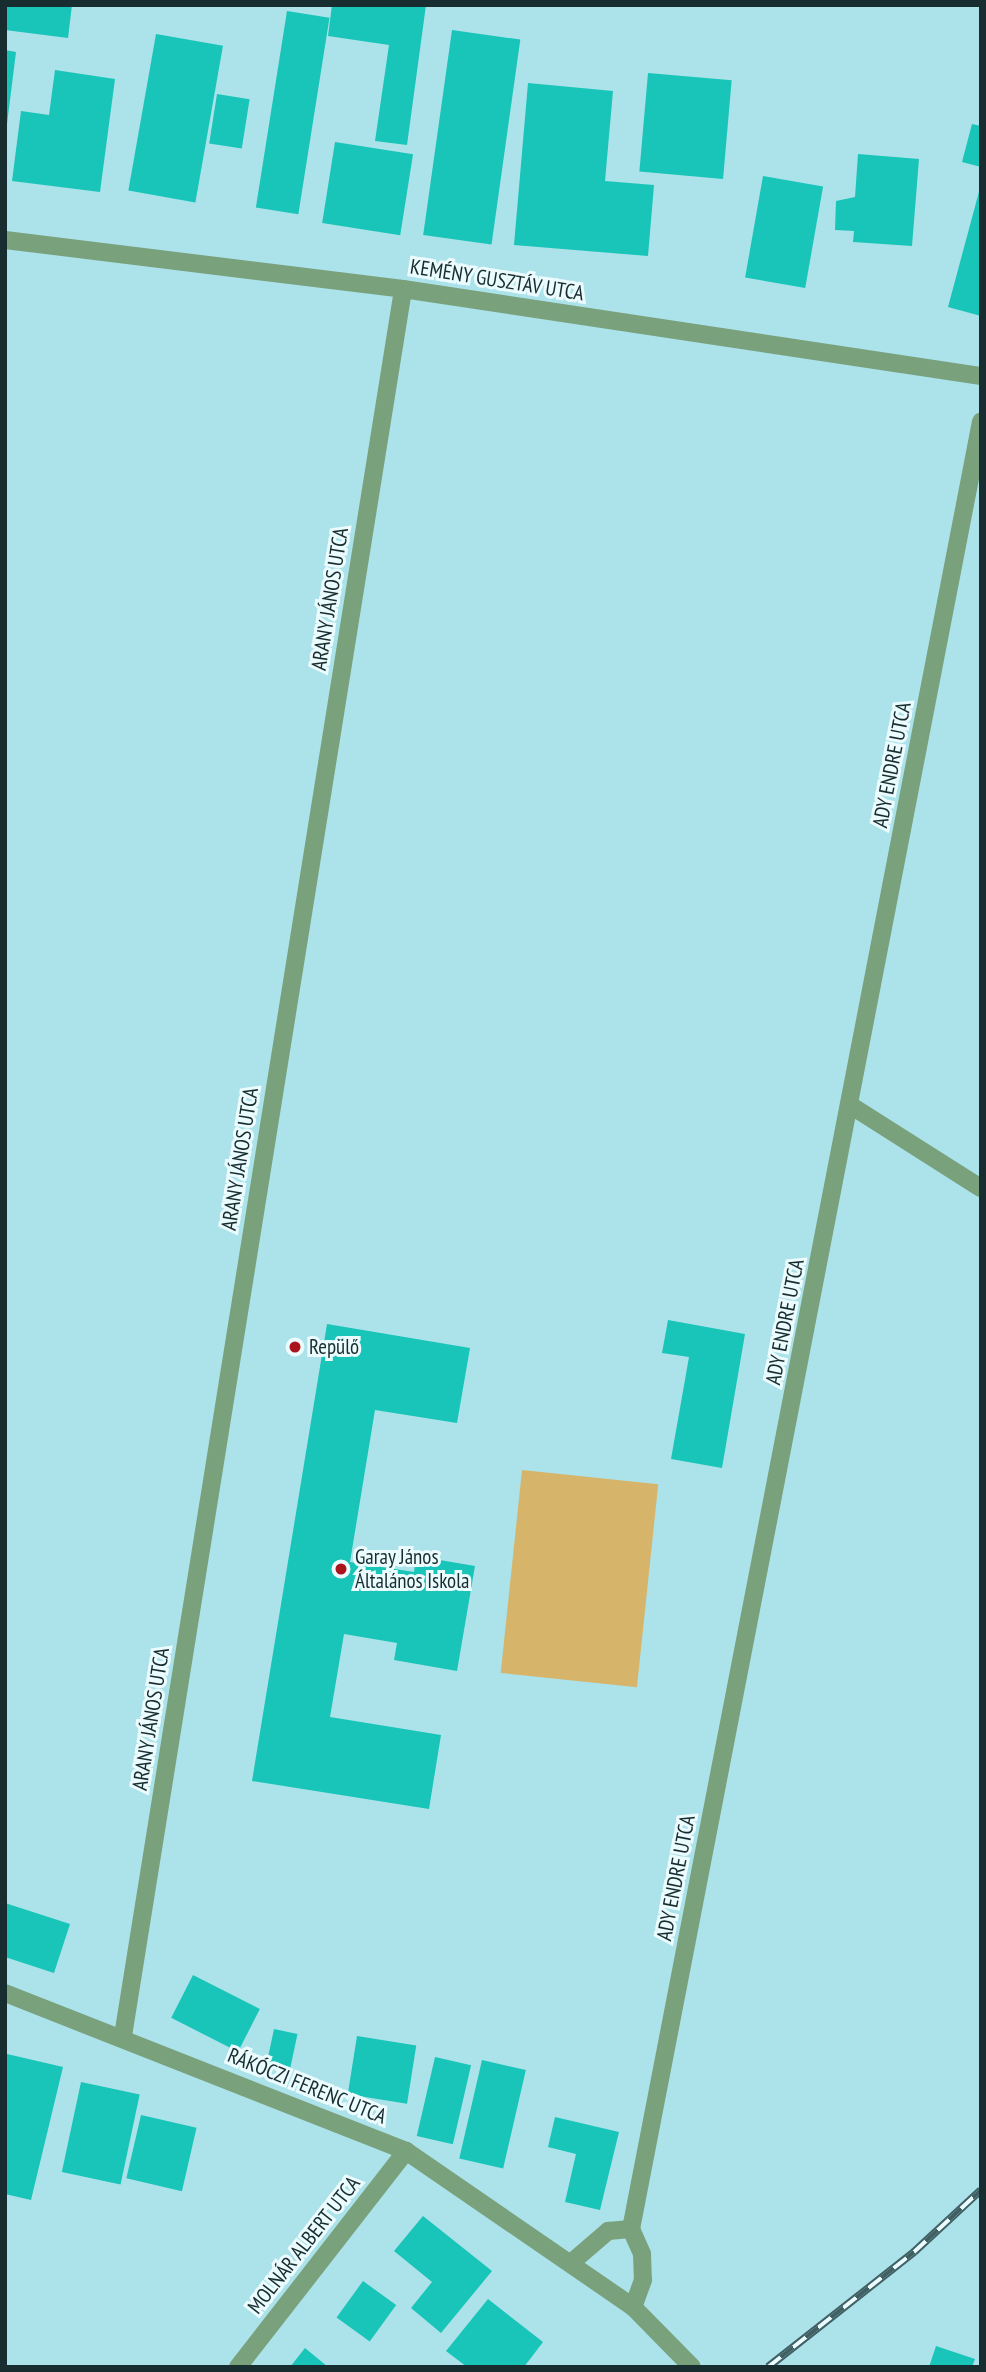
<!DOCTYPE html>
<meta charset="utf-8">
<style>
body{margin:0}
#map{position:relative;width:986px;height:2372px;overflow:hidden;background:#ace2ea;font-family:"PT Sans Narrow",sans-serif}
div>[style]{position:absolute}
.green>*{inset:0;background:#d6b56b;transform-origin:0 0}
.building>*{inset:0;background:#18c5b8;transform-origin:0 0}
.street>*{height:18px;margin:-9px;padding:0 9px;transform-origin:9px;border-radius:9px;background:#79a17b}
.rail>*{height:8px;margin-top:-4px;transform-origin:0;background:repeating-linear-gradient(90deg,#ecfcfe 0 16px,#416064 0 32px);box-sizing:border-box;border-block:2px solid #416064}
.dots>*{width:19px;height:19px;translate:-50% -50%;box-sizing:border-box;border:4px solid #ecfcfe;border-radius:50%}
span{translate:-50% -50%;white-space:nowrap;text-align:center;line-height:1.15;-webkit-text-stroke:6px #ecfcfe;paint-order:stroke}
.street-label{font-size:21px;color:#172d30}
.poi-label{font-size:21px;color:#172d30}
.left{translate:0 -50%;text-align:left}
.frame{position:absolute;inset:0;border:7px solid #172d30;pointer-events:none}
</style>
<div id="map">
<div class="green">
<i style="left:522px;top:1470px;width:137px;height:204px;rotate:6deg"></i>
</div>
<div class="building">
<i style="clip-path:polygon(5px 5px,72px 5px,68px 38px,5px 30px)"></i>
<i style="clip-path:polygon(332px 5px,426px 5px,407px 145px,375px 141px,389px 45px,328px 36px)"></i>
<i style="left:287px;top:11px;width:43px;height:199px;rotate:9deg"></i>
<i style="left:452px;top:30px;width:69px;height:207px;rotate:8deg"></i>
<i style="left:156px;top:34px;width:68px;height:159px;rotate:10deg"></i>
<i style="clip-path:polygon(5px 50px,16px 52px,7px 124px,5px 124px)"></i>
<i style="clip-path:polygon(55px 70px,115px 79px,100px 192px,12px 181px,21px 111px,49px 115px)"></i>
<i style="left:648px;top:73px;width:84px;height:99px;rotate:5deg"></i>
<i style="clip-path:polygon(528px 83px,613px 91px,605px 181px,654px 185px,648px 256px,514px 245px)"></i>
<i style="left:217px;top:94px;width:33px;height:50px;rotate:9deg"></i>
<i style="clip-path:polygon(972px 124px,981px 126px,981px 167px,962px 162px)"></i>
<i style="left:335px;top:142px;width:79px;height:82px;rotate:9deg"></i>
<i style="clip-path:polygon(858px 154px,919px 159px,912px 246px,853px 242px,854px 231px,835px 230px,836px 201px,855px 197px)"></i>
<i style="left:763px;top:176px;width:61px;height:103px;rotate:10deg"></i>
<i style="clip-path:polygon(980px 188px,981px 188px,981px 316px,948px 307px)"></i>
<i style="clip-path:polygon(668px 1320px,745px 1334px,722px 1468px,671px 1459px,689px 1357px,662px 1353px)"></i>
<i style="clip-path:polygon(327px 1324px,470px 1348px,457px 1423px,375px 1410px,350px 1562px,414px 1572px,416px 1556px,475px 1566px,457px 1671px,394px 1660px,397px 1643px,344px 1634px,330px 1717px,441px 1735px,429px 1809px,252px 1781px)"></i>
<i style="clip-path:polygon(5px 1903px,70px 1924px,54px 1973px,5px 1957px)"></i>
<i style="left:193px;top:1975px;width:75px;height:48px;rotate:27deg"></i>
<i style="left:274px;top:2029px;width:24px;height:35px;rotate:12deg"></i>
<i style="left:357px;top:2036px;width:60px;height:59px;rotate:9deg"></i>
<i style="clip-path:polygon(7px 2054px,63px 2067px,31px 2200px,5px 2194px)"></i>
<i style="left:435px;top:2057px;width:37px;height:81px;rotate:13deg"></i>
<i style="left:482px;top:2060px;width:45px;height:101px;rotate:13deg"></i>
<i style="left:81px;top:2082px;width:60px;height:92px;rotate:12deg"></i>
<i style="left:141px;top:2115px;width:57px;height:65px;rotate:13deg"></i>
<i style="clip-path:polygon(555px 2117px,619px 2132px,600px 2210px,565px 2202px,576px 2154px,548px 2147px)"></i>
<i style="clip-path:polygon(423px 2216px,492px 2271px,441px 2333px,411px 2308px,432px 2282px,394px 2251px)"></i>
<i style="left:363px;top:2281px;width:41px;height:45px;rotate:36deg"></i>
<i style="clip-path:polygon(488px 2299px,543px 2342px,524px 2367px,467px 2367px,446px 2351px)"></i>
<i style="clip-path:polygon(936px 2346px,975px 2359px,972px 2367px,929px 2367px)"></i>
<i style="clip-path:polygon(305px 2348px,328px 2367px,290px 2367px)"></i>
</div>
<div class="street">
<i style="left:5px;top:240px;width:401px;rotate:7deg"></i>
<i style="left:403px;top:289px;width:585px;rotate:8.56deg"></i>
<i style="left:850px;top:1105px;width:155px;rotate:32.4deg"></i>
<i style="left:5px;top:1993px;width:431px;rotate:21.5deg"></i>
<i style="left:406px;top:2151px;width:275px;rotate:34.5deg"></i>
<i style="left:633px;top:2307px;width:84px;rotate:45.5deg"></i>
<i style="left:123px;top:2036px;width:1769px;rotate:-80.89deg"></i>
<i style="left:631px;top:2229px;width:27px;rotate:66deg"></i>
<i style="left:642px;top:2254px;width:26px;rotate:88deg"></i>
<i style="left:643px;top:2280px;width:29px;rotate:110deg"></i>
<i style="left:572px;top:2262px;width:48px;rotate:-40.7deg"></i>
<i style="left:608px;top:2231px;width:23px;rotate:-5deg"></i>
<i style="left:631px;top:2229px;width:1841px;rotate:-79.04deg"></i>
<i style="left:238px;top:2367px;width:274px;rotate:-52.1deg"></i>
</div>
<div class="rail">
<i style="left:768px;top:2367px;width:186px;rotate:-38.2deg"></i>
<i style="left:914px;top:2252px;width:91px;rotate:-42.8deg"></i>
</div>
<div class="dots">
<i style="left:295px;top:1347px;background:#a9151b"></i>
<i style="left:341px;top:1569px;background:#a9151b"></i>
</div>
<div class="street-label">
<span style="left:497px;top:280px;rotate:9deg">KEMÉNY GUSZTÁV UTCA</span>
<span style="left:330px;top:599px;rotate:-81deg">ARANY JÁNOS UTCA</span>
<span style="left:892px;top:765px;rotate:-79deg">ADY ENDRE UTCA</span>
<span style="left:240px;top:1159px;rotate:-81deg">ARANY JÁNOS UTCA</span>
<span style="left:785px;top:1322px;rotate:-79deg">ADY ENDRE UTCA</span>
<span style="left:151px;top:1719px;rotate:-81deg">ARANY JÁNOS UTCA</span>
<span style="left:676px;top:1878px;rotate:-79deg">ADY ENDRE UTCA</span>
<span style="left:307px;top:2086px;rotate:22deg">RÁKÓCZI FERENC UTCA</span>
<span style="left:304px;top:2245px;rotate:-52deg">MOLNÁR ALBERT UTCA</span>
</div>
<div class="poi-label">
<span class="left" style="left:309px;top:1347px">Repülő</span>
<span class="left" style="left:355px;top:1569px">Garay János<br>Általános Iskola</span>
</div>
<div class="frame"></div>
</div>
